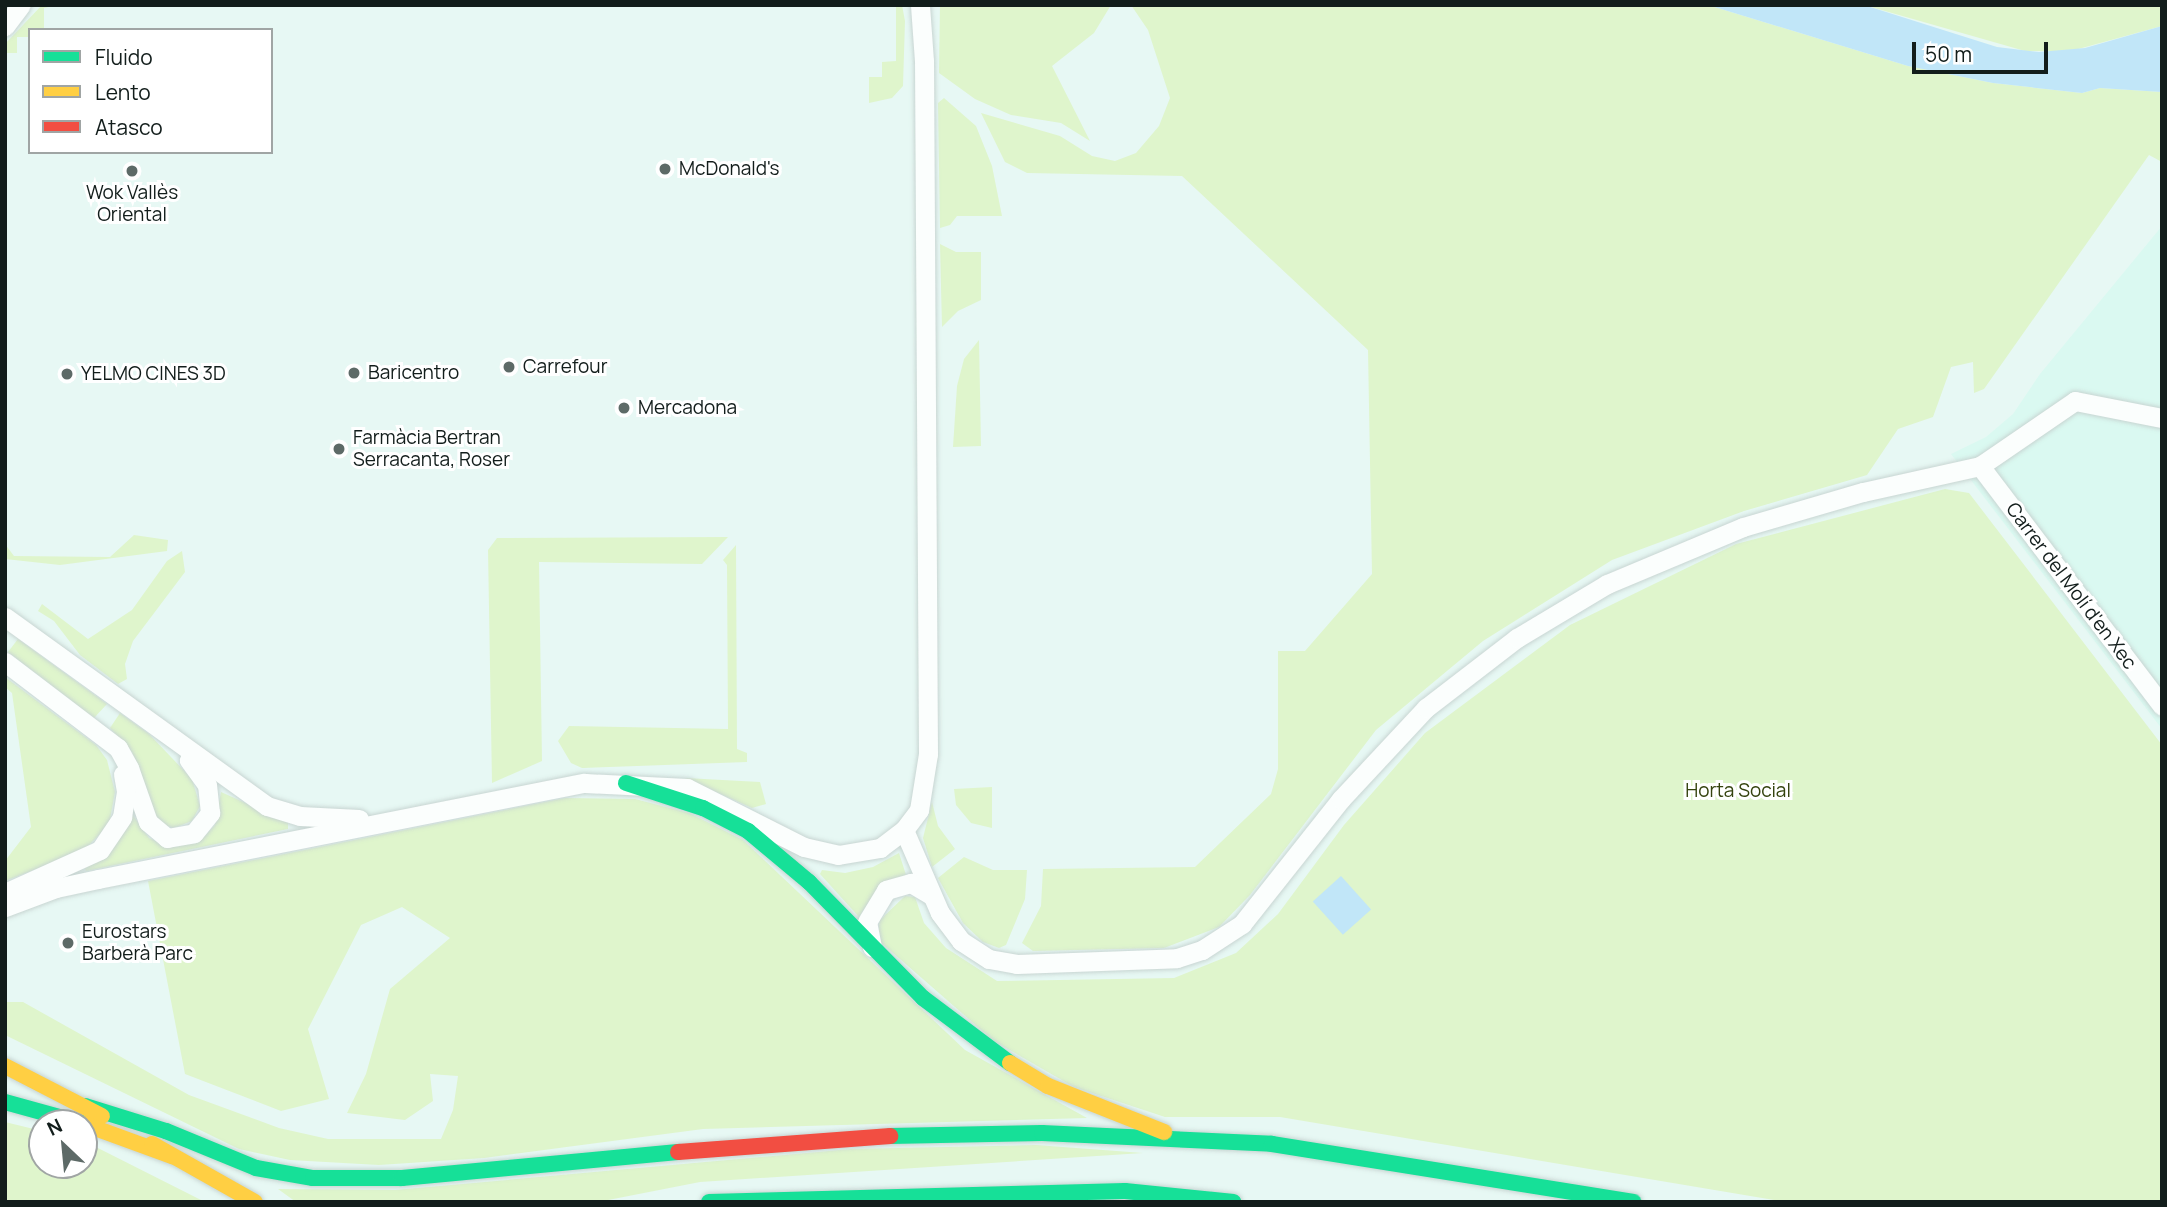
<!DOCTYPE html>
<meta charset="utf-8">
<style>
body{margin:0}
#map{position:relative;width:2167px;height:1207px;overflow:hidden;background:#e7f8f4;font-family:Manrope,sans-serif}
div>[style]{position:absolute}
.built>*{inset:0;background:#daf9f1}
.green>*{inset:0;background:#dff5cc}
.water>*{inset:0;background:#c1e6f8;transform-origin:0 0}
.roads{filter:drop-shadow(0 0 2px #c8d5d2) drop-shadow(0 0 2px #c8d5d2)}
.street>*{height:19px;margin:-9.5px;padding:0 9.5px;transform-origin:9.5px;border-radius:9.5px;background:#fbfefd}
.fast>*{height:16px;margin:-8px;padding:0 8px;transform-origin:8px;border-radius:8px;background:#16e098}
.slow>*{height:16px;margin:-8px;padding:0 8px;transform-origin:8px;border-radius:8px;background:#ffcf43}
.jam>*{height:16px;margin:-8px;padding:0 8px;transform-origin:8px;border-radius:8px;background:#f24e42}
.dots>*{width:19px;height:19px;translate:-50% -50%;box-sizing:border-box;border:4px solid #fff;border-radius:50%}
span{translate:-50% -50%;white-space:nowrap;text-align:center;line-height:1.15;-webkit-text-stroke:6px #fff;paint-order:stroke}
.poi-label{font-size:19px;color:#121d1b}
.left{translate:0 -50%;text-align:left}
.street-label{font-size:19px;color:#121d1b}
.park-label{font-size:19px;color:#34430e}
.frame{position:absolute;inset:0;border:7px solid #121d1b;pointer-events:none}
.legend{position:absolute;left:28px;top:28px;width:245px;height:126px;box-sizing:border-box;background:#fff;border:2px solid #a0a5a4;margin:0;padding:9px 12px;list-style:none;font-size:21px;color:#121d1b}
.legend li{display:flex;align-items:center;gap:14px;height:35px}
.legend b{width:35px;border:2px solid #a0a5a4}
.north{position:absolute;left:28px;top:1109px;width:70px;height:70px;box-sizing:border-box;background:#fff;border:2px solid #a0a5a4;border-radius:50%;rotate:334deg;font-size:19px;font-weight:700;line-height:28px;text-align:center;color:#121d1b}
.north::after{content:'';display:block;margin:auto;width:24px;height:32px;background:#5d6a67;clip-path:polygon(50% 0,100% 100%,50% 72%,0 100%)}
.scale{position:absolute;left:1912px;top:42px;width:136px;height:32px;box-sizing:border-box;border:4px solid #121d1b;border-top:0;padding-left:9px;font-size:21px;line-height:24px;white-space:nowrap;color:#121d1b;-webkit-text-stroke:5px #fff;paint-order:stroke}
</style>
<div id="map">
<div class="built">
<i style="clip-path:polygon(2162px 226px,2162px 729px,1951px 454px,1986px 437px,2013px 414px,2040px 374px)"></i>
</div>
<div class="green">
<i style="clip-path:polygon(42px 5px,58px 5px,44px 8px,44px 30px,30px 30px,30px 37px,17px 37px,17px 53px,5px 53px,5px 44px)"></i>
<i style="clip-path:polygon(896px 5px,902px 5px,905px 21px,903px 86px,892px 98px,869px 103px,869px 77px,882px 77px,882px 62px,896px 61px)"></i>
<i style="clip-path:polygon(940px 5px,1111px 5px,1094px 33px,1052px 66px,1090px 141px,1061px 123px,1011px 115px,975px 99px,939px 73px)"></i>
<i style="clip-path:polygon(1131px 5px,1708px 5px,1908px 66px,1993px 83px,2082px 93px,2100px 88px,2162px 92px,2162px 162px,2149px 155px,1984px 389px,1974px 393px,1973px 362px,1951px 367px,1933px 417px,1898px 429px,1867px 475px,1744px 511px,1612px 560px,1483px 641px,1376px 730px,1250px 895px,1219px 927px,1164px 948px,1033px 951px,1022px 943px,1041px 906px,1043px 869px,1195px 867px,1271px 794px,1278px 769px,1278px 651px,1305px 651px,1372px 574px,1368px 350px,1182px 176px,1027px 173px,1005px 162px,981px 113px,1060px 136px,1092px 156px,1115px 161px,1136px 153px,1159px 126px,1170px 98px,1148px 30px)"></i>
<i style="clip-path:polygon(1864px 5px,2162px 5px,2162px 26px,2071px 51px,2025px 51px)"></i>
<i style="clip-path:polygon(944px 98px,976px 126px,992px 166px,1002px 216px,957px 216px,950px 225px,940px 228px,938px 103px)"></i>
<i style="clip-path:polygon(940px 244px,956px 252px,981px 252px,981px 300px,958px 311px,942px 327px)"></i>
<i style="clip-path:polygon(979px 340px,981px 446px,953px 447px,957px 386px,964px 359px)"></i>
<i style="clip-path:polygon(1945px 489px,1969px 493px,2162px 745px,2162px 1202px,1786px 1202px,1280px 1117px,1165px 1117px,1074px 1087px,994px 1041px,877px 939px,880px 920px,905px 896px,915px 897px,924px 923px,946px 948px,997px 981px,1174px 978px,1236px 953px,1278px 914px,1344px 825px,1425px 733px,1570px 625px,1736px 544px)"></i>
<i style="clip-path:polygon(134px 535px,168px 540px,167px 551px,60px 565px,5px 559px,5px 544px,14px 556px,110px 557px)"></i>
<i style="clip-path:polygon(728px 537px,702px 564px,539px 562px,542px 761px,492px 783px,488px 550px,497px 538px)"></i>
<i style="clip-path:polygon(736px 545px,737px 749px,747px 753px,747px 762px,582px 768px,571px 763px,558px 741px,569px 726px,728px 729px,727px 565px,723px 560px)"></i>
<i style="clip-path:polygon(182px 551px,185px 572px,133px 641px,125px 664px,127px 679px,118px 684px,80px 655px,54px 621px,38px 611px,42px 604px,88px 639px,132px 610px,167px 561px)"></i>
<i style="clip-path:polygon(18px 639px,107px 704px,94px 718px,8px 652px)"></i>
<i style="clip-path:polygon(5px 677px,96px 745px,107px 760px,115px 792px,109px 825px,83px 851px,5px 881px,5px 861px,31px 827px,12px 693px,5px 687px)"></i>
<i style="clip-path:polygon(120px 713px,149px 734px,192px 779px,200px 806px,192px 821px,174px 828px,158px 823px,132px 752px,110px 728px)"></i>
<i style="clip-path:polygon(685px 778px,760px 782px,766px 804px,752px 808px)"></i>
<i style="clip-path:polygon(992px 787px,992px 828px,971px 823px,956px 805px,954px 789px)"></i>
<i style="clip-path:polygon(221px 792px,288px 822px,288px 829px,86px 871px,84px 866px,110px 851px,132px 814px,149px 838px,166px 846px,205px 836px,215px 825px)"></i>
<i style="clip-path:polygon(565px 798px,635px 799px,689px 813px,743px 840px,965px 1050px,1087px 1118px,703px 1129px,484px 1158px,379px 1165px,290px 1160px,239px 1149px,5px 1035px,5px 1002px,23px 1002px,189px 1095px,279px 1128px,328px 1139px,441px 1139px,453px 1110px,458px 1076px,430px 1074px,433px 1101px,405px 1120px,347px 1113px,366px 1074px,390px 989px,450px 938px,402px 907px,361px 925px,308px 1029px,329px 1099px,281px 1111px,185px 1074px,148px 881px)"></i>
<i style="clip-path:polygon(932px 802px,938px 826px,955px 849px,932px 867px,923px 838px)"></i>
<i style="clip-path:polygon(899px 853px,906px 875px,879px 886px,859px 917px,820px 874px,822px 870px,845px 873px,873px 867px)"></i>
<i style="clip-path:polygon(964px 857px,993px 870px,1027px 870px,1025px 899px,1006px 945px,999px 948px,983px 942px,963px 923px,938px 878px)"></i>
<i style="clip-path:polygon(5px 1122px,42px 1131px,42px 1165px,84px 1165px,84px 1141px,205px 1202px,5px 1202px)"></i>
<i style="clip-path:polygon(1036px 1145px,1143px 1153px,700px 1182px,598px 1202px,296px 1202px,278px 1189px,395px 1190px,851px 1149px)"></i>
</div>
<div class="water">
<i style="clip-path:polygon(1708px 5px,1864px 5px,1997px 47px,2039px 52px,2085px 48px,2162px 26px,2162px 92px,2100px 88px,2082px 93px,1993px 83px,1908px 66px)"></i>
<i style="left:1341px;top:876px;width:45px;height:38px;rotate:48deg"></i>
</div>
<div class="roads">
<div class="street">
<i style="left:5px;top:26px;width:26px;rotate:-53deg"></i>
<i style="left:1980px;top:466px;width:301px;rotate:52.8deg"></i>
<i style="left:5px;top:617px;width:323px;rotate:35.8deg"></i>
<i style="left:267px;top:806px;width:34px;rotate:17deg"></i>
<i style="left:300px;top:816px;width:59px;rotate:2.9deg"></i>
<i style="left:5px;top:662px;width:142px;rotate:37.3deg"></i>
<i style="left:118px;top:748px;width:23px;rotate:61deg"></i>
<i style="left:129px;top:768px;width:57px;rotate:70.6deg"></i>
<i style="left:148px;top:822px;width:25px;rotate:40deg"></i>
<i style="left:167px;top:838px;width:27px;rotate:-10deg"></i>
<i style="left:194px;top:833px;width:26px;rotate:-51deg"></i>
<i style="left:210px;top:813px;width:28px;rotate:-96deg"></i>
<i style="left:207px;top:785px;width:31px;rotate:-126deg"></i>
<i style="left:904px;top:830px;width:90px;rotate:66.6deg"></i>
<i style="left:940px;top:913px;width:35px;rotate:53deg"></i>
<i style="left:961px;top:941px;width:33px;rotate:33deg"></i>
<i style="left:989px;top:959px;width:28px;rotate:10deg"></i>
<i style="left:1017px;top:964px;width:160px;rotate:-2.1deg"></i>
<i style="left:1177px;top:958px;width:26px;rotate:-18deg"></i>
<i style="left:1202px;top:950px;width:48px;rotate:-33deg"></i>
<i style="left:1242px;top:924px;width:159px;rotate:-51.6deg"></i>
<i style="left:1341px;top:799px;width:125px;rotate:-47deg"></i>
<i style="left:1426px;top:708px;width:115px;rotate:-37.6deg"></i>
<i style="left:1517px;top:638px;width:105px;rotate:-31deg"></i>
<i style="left:1607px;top:584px;width:147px;rotate:-22.7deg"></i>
<i style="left:1743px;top:527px;width:125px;rotate:-16.3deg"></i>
<i style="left:1863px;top:492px;width:120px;rotate:-12.5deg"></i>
<i style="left:1980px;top:466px;width:115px;rotate:-34.4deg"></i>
<i style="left:2075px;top:401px;width:89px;rotate:11.1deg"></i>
<i style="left:5px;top:893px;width:104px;rotate:-24.4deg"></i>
<i style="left:100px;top:850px;width:40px;rotate:-56deg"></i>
<i style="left:122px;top:817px;width:26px;rotate:-81deg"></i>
<i style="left:126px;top:791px;width:17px;rotate:-100deg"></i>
<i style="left:5px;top:907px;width:54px;rotate:-20.4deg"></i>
<i style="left:56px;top:888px;width:43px;rotate:-12.1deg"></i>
<i style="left:98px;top:879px;width:496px;rotate:-11.2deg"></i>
<i style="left:585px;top:783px;width:102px;rotate:2.8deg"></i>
<i style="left:687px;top:788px;width:131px;rotate:26.8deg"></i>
<i style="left:804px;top:847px;width:35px;rotate:13deg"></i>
<i style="left:838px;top:855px;width:43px;rotate:-9.5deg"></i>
<i style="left:880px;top:848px;width:30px;rotate:-37deg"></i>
<i style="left:904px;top:830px;width:25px;rotate:-53deg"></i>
<i style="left:919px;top:810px;width:57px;rotate:-80.9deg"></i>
<i style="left:928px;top:754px;width:693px;rotate:-90.33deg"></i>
<i style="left:924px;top:61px;width:56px;rotate:-94.1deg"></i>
<i style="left:872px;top:947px;width:25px;rotate:-101deg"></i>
<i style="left:867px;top:922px;width:37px;rotate:-59deg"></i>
<i style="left:886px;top:890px;width:26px;rotate:-16deg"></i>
<i style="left:911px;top:883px;width:23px;rotate:31deg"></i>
</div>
<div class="fast">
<i style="left:626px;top:783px;width:81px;rotate:18deg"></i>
<i style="left:703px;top:808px;width:51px;rotate:27.1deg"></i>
<i style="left:748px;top:831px;width:80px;rotate:39.9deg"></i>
<i style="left:809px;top:882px;width:163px;rotate:45.5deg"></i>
<i style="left:923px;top:998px;width:109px;rotate:36.8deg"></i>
<i style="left:5px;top:1102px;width:79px;rotate:15.4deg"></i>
<i style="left:85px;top:1106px;width:85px;rotate:17.2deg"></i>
<i style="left:166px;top:1131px;width:97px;rotate:22.3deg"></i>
<i style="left:256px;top:1168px;width:58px;rotate:10deg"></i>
<i style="left:313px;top:1178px;width:89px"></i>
<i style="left:402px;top:1178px;width:277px;rotate:-5.4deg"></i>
<i style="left:890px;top:1136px;width:152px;rotate:-1.1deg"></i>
<i style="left:1042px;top:1133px;width:230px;rotate:2.7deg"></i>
<i style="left:1272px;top:1144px;width:366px;rotate:9.1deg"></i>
<i style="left:709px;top:1202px;width:416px;rotate:-1.5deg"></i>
<i style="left:1125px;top:1191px;width:109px;rotate:5.8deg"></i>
</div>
<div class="slow">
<i style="left:1010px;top:1063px;width:44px;rotate:31.2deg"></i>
<i style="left:1048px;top:1086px;width:125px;rotate:21.6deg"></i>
<i style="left:5px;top:1066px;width:109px;rotate:27.3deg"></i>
<i style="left:84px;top:1124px;width:94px;rotate:20deg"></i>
<i style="left:152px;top:1144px;width:118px;rotate:29.4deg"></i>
</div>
<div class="jam">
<i style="left:678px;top:1152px;width:213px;rotate:-4.3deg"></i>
</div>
</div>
<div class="dots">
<i style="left:665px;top:169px;background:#5d6a67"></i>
<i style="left:132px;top:171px;background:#5d6a67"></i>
<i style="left:509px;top:367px;background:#5d6a67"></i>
<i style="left:354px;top:373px;background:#5d6a67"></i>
<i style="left:67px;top:374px;background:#5d6a67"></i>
<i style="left:624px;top:408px;background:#5d6a67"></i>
<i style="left:339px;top:449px;background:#5d6a67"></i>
<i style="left:68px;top:943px;background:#5d6a67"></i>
</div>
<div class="poi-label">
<span class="left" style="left:679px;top:169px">McDonald's</span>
<span style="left:132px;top:204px">Wok Vallès<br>Oriental</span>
<span class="left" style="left:523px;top:367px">Carrefour</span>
<span class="left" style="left:368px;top:373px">Baricentro</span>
<span class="left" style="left:81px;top:374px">YELMO CINES 3D</span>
<span class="left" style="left:638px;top:408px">Mercadona</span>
<span class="left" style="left:353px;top:449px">Farmàcia Bertran<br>Serracanta, Roser</span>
<span class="left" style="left:82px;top:943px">Eurostars<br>Barberà Parc</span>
</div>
<div class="street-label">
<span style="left:2071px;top:586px;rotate:53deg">Carrer del Molí d'en Xec</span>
</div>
<div class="park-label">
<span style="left:1738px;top:791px">Horta Social</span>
</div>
<div class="frame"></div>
<ul class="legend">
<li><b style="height:9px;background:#16e098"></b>Fluido</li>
<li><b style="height:9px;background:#ffcf43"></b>Lento</li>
<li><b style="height:9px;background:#f24e42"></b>Atasco</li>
</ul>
<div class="north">N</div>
<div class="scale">50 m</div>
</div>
